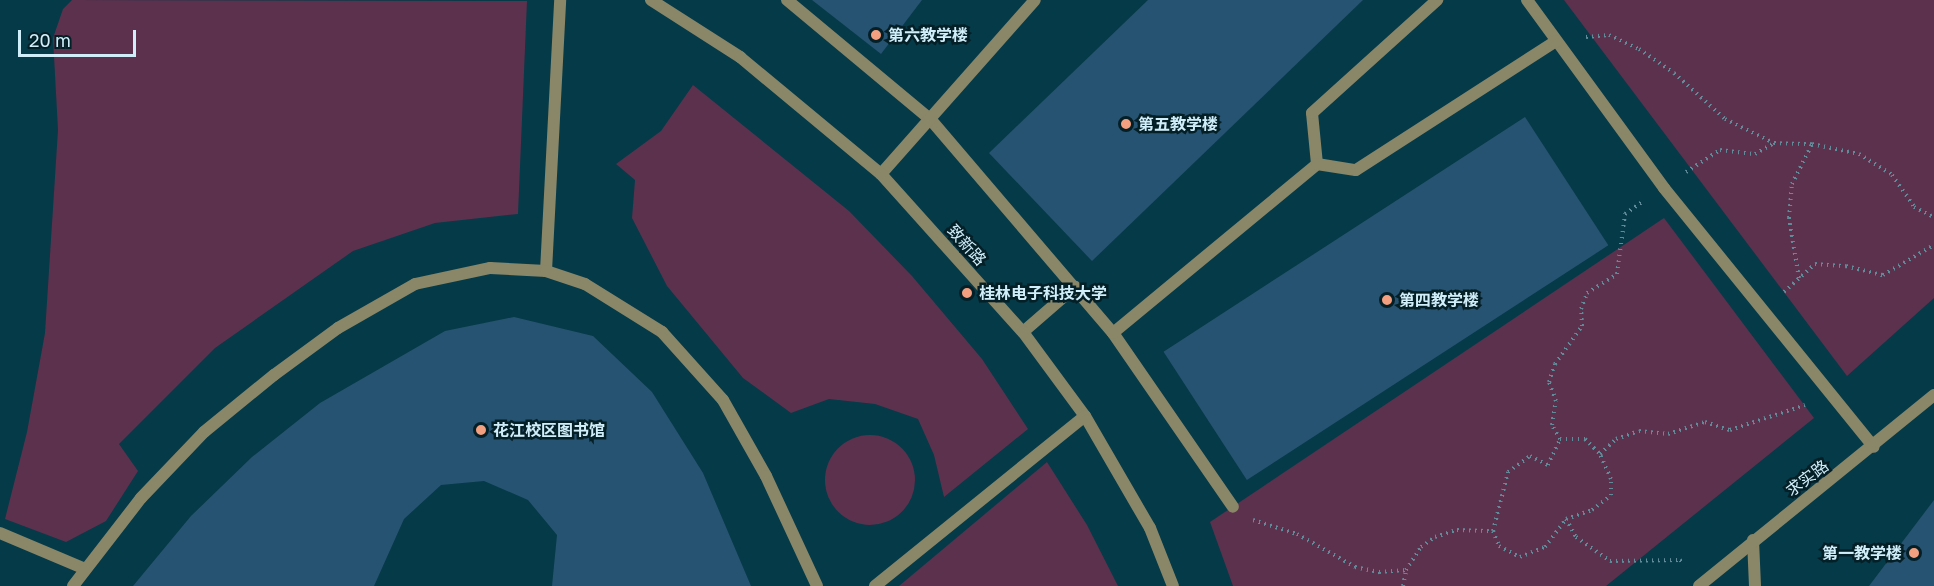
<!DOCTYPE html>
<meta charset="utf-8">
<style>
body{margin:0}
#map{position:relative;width:1934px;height:586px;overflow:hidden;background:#053a48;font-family:"Golos Text","Noto Sans SC",sans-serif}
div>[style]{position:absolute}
.green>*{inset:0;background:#5b314d}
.round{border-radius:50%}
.building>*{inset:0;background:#265371;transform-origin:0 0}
.path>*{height:4px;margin-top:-2px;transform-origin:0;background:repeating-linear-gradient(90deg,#618b98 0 1.5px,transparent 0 6px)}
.lane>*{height:12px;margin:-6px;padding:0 6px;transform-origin:6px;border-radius:6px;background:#8a8668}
.street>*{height:12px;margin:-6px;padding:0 6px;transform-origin:6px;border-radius:6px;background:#8a8668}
.dots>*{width:16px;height:16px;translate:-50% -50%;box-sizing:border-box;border:3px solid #051f27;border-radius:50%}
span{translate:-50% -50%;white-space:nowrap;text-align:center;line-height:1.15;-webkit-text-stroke:5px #051f27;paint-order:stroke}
.poi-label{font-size:16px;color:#d0eef9;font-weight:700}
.left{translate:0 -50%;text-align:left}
.right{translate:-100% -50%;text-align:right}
.street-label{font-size:16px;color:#d0eef9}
.scale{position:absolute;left:18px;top:30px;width:118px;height:27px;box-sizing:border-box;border:3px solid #d0eef9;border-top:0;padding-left:8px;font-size:18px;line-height:21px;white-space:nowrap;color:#d0eef9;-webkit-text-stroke:4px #051f27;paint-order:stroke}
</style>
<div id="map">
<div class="green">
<i style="clip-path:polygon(72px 0,527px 1px,518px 214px,435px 223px,353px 251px,215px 348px,119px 444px,138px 471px,106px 521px,66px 542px,5px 519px,27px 432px,45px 333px,58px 130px,53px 38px,63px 9px)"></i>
<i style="clip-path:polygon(1564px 0,1934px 0,1934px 298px,1847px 376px)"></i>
<i style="clip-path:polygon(693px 85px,849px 211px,912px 276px,982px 359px,1028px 429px,944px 497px,934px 455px,918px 419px,875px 404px,829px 399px,791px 413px,743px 378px,667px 286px,632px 218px,635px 180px,616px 164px,661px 131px)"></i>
<i style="clip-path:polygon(1664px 218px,1814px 418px,1606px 586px,1233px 586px,1210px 522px)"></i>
<i class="round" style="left:825px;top:435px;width:90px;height:90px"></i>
<i style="clip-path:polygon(1047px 462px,1087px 525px,1118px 586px,899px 586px)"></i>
</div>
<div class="building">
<i style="clip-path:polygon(812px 0,922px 0,881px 54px)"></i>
<i style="clip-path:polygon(1148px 0,1363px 0,1092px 261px,989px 153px)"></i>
<i style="left:1525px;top:117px;width:153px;height:431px;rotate:57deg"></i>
<i style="clip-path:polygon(514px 317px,593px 336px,652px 392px,703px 473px,751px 586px,552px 586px,557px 535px,528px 500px,484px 481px,441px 485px,404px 519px,374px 586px,133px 586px,191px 516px,252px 457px,320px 403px,445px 331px)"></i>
<i style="clip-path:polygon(1934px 500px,1934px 586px,1869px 586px)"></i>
</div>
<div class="path">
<i style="left:1586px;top:37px;width:23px;rotate:-5deg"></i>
<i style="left:1609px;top:35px;width:33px;rotate:25deg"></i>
<i style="left:1639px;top:49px;width:42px;rotate:34.4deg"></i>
<i style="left:1674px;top:73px;width:69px;rotate:42deg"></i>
<i style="left:1725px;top:119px;width:55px;rotate:26.1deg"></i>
<i style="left:1774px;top:143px;width:38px;rotate:2deg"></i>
<i style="left:1812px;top:144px;width:48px;rotate:12deg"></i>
<i style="left:1859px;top:154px;width:39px;rotate:32deg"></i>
<i style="left:1892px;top:175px;width:39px;rotate:55deg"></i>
<i style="left:1914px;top:207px;width:22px;rotate:27deg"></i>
<i style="left:1686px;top:172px;width:40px;rotate:-32.9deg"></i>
<i style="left:1720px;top:150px;width:35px;rotate:7deg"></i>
<i style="left:1755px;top:154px;width:22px;rotate:-30deg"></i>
<i style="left:1799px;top:278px;width:61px;rotate:-99.5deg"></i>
<i style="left:1789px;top:218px;width:34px;rotate:-85deg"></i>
<i style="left:1792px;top:184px;width:45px;rotate:-63.4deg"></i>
<i style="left:1784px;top:292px;width:42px;rotate:-42.1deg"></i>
<i style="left:1815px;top:264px;width:31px;rotate:4deg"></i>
<i style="left:1846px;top:266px;width:38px;rotate:14deg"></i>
<i style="left:1883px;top:275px;width:59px;rotate:-30.5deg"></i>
<i style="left:1560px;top:439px;width:16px;rotate:-120deg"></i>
<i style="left:1552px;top:425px;width:24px;rotate:-81deg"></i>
<i style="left:1556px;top:401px;width:20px;rotate:-110deg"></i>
<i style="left:1549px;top:382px;width:19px;rotate:-72deg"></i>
<i style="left:1555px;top:364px;width:47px;rotate:-54.6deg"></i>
<i style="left:1582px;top:326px;width:17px;rotate:-93deg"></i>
<i style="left:1581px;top:309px;width:17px;rotate:-69deg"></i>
<i style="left:1587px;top:293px;width:36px;rotate:-32deg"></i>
<i style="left:1617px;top:274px;width:61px;rotate:-82.4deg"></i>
<i style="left:1625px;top:214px;width:21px;rotate:-35deg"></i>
<i style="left:1566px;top:519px;width:28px;rotate:-19deg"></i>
<i style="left:1592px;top:510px;width:24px;rotate:-38deg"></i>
<i style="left:1611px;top:495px;width:16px;rotate:-90deg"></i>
<i style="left:1611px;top:479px;width:27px;rotate:-114deg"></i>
<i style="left:1253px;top:520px;width:46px;rotate:17.7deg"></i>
<i style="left:1297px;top:534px;width:67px;rotate:29.6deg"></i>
<i style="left:1355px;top:567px;width:25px;rotate:12deg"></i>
<i style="left:1379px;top:572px;width:27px;rotate:-4deg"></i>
<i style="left:1406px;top:570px;width:27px;rotate:-57deg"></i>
<i style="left:1421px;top:547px;width:17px;rotate:-36deg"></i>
<i style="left:1435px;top:537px;width:23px;rotate:-18deg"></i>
<i style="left:1457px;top:530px;width:36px;rotate:2deg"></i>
<i style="left:1493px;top:531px;width:61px;rotate:-75.7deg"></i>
<i style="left:1508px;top:472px;width:27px;rotate:-36deg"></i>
<i style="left:1530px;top:456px;width:20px;rotate:27deg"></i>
<i style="left:1548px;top:465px;width:29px;rotate:-65deg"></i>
<i style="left:1560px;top:439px;width:25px"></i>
<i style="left:1585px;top:439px;width:21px;rotate:45deg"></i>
<i style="left:1600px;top:454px;width:22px;rotate:-43deg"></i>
<i style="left:1616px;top:439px;width:24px;rotate:-19deg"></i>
<i style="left:1639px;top:431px;width:29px;rotate:6deg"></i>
<i style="left:1668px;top:434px;width:39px;rotate:-18deg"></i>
<i style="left:1705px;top:422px;width:26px;rotate:18deg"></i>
<i style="left:1730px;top:430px;width:79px;rotate:-18.4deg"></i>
<i style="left:1493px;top:531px;width:16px;rotate:68deg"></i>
<i style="left:1499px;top:546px;width:24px;rotate:28deg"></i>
<i style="left:1520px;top:557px;width:27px;rotate:-22deg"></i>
<i style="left:1545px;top:547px;width:35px;rotate:-53deg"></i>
<i style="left:1566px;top:519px;width:21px;rotate:61deg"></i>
<i style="left:1576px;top:537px;width:42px;rotate:35.2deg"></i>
<i style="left:1610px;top:561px;width:70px;rotate:-0.8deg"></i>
<i style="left:1680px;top:560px;width:5px;rotate:37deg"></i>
<i style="left:1403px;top:586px;width:16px;rotate:-79deg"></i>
</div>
<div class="lane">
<i style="left:787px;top:0;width:187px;rotate:39.8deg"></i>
<i style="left:931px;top:120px;width:280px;rotate:49.5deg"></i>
<i style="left:1113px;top:333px;width:211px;rotate:55.4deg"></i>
<i style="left:1527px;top:0;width:233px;rotate:53.9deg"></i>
<i style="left:1664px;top:188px;width:333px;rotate:51deg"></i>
<i style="left:1317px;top:164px;width:51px;rotate:-95.6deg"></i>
<i style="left:1312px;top:113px;width:169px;rotate:-42.1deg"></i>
<i style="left:881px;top:174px;width:232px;rotate:-48.5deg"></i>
<i style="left:546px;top:271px;width:271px;rotate:-87deg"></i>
<i style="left:1023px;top:332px;width:69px;rotate:-40.9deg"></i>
<i style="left:1113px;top:333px;width:265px;rotate:-39.6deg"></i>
<i style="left:1317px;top:164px;width:39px;rotate:9deg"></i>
<i style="left:1356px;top:170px;width:238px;rotate:-32.8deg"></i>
<i style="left:0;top:533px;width:90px;rotate:22.9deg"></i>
<i style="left:73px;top:586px;width:111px;rotate:-52.3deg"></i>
<i style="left:141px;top:498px;width:91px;rotate:-46.3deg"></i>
<i style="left:204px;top:432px;width:90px;rotate:-39.2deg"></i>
<i style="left:274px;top:375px;width:79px;rotate:-36.3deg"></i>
<i style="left:338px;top:328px;width:89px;rotate:-29.7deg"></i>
<i style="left:415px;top:284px;width:77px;rotate:-12deg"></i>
<i style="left:490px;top:268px;width:56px;rotate:3.1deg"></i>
<i style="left:546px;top:271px;width:41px;rotate:18.4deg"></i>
<i style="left:585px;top:284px;width:91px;rotate:31.9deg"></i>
<i style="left:662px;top:332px;width:91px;rotate:48.1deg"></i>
<i style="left:723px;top:400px;width:87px;rotate:60.5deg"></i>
<i style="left:766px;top:476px;width:121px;rotate:65.1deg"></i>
<i style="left:875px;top:586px;width:270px;rotate:-39deg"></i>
</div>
<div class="street">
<i style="left:651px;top:0;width:106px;rotate:32.6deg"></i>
<i style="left:740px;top:57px;width:183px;rotate:39.7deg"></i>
<i style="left:881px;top:174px;width:212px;rotate:48.1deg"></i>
<i style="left:1023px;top:332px;width:104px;rotate:53.6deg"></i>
<i style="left:1085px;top:416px;width:129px;rotate:59.9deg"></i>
<i style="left:1150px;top:528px;width:62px;rotate:68.4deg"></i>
<i style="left:1753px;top:540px;width:46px;rotate:87.5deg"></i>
<i style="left:1699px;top:586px;width:303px;rotate:-39.1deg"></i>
</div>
<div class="dots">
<i style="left:876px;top:35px;background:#f3a081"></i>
<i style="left:1126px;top:124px;background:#f3a081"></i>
<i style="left:967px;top:293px;background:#f3a081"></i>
<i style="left:1387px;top:300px;background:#f3a081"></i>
<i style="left:481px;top:430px;background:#f3a081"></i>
<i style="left:1914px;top:553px;background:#f3a081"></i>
</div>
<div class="poi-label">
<span class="left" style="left:888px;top:35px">第六教学楼</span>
<span class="left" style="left:1138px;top:124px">第五教学楼</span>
<span class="left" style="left:979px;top:293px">桂林电子科技大学</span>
<span class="left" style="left:1399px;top:300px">第四教学楼</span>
<span class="left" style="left:493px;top:430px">花江校区图书馆</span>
<span class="right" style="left:1902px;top:553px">第一教学楼</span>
</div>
<div class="street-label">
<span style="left:967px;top:245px;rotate:48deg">致新路</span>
<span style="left:1807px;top:478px;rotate:-37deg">求实路</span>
</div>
<div class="scale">20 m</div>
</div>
